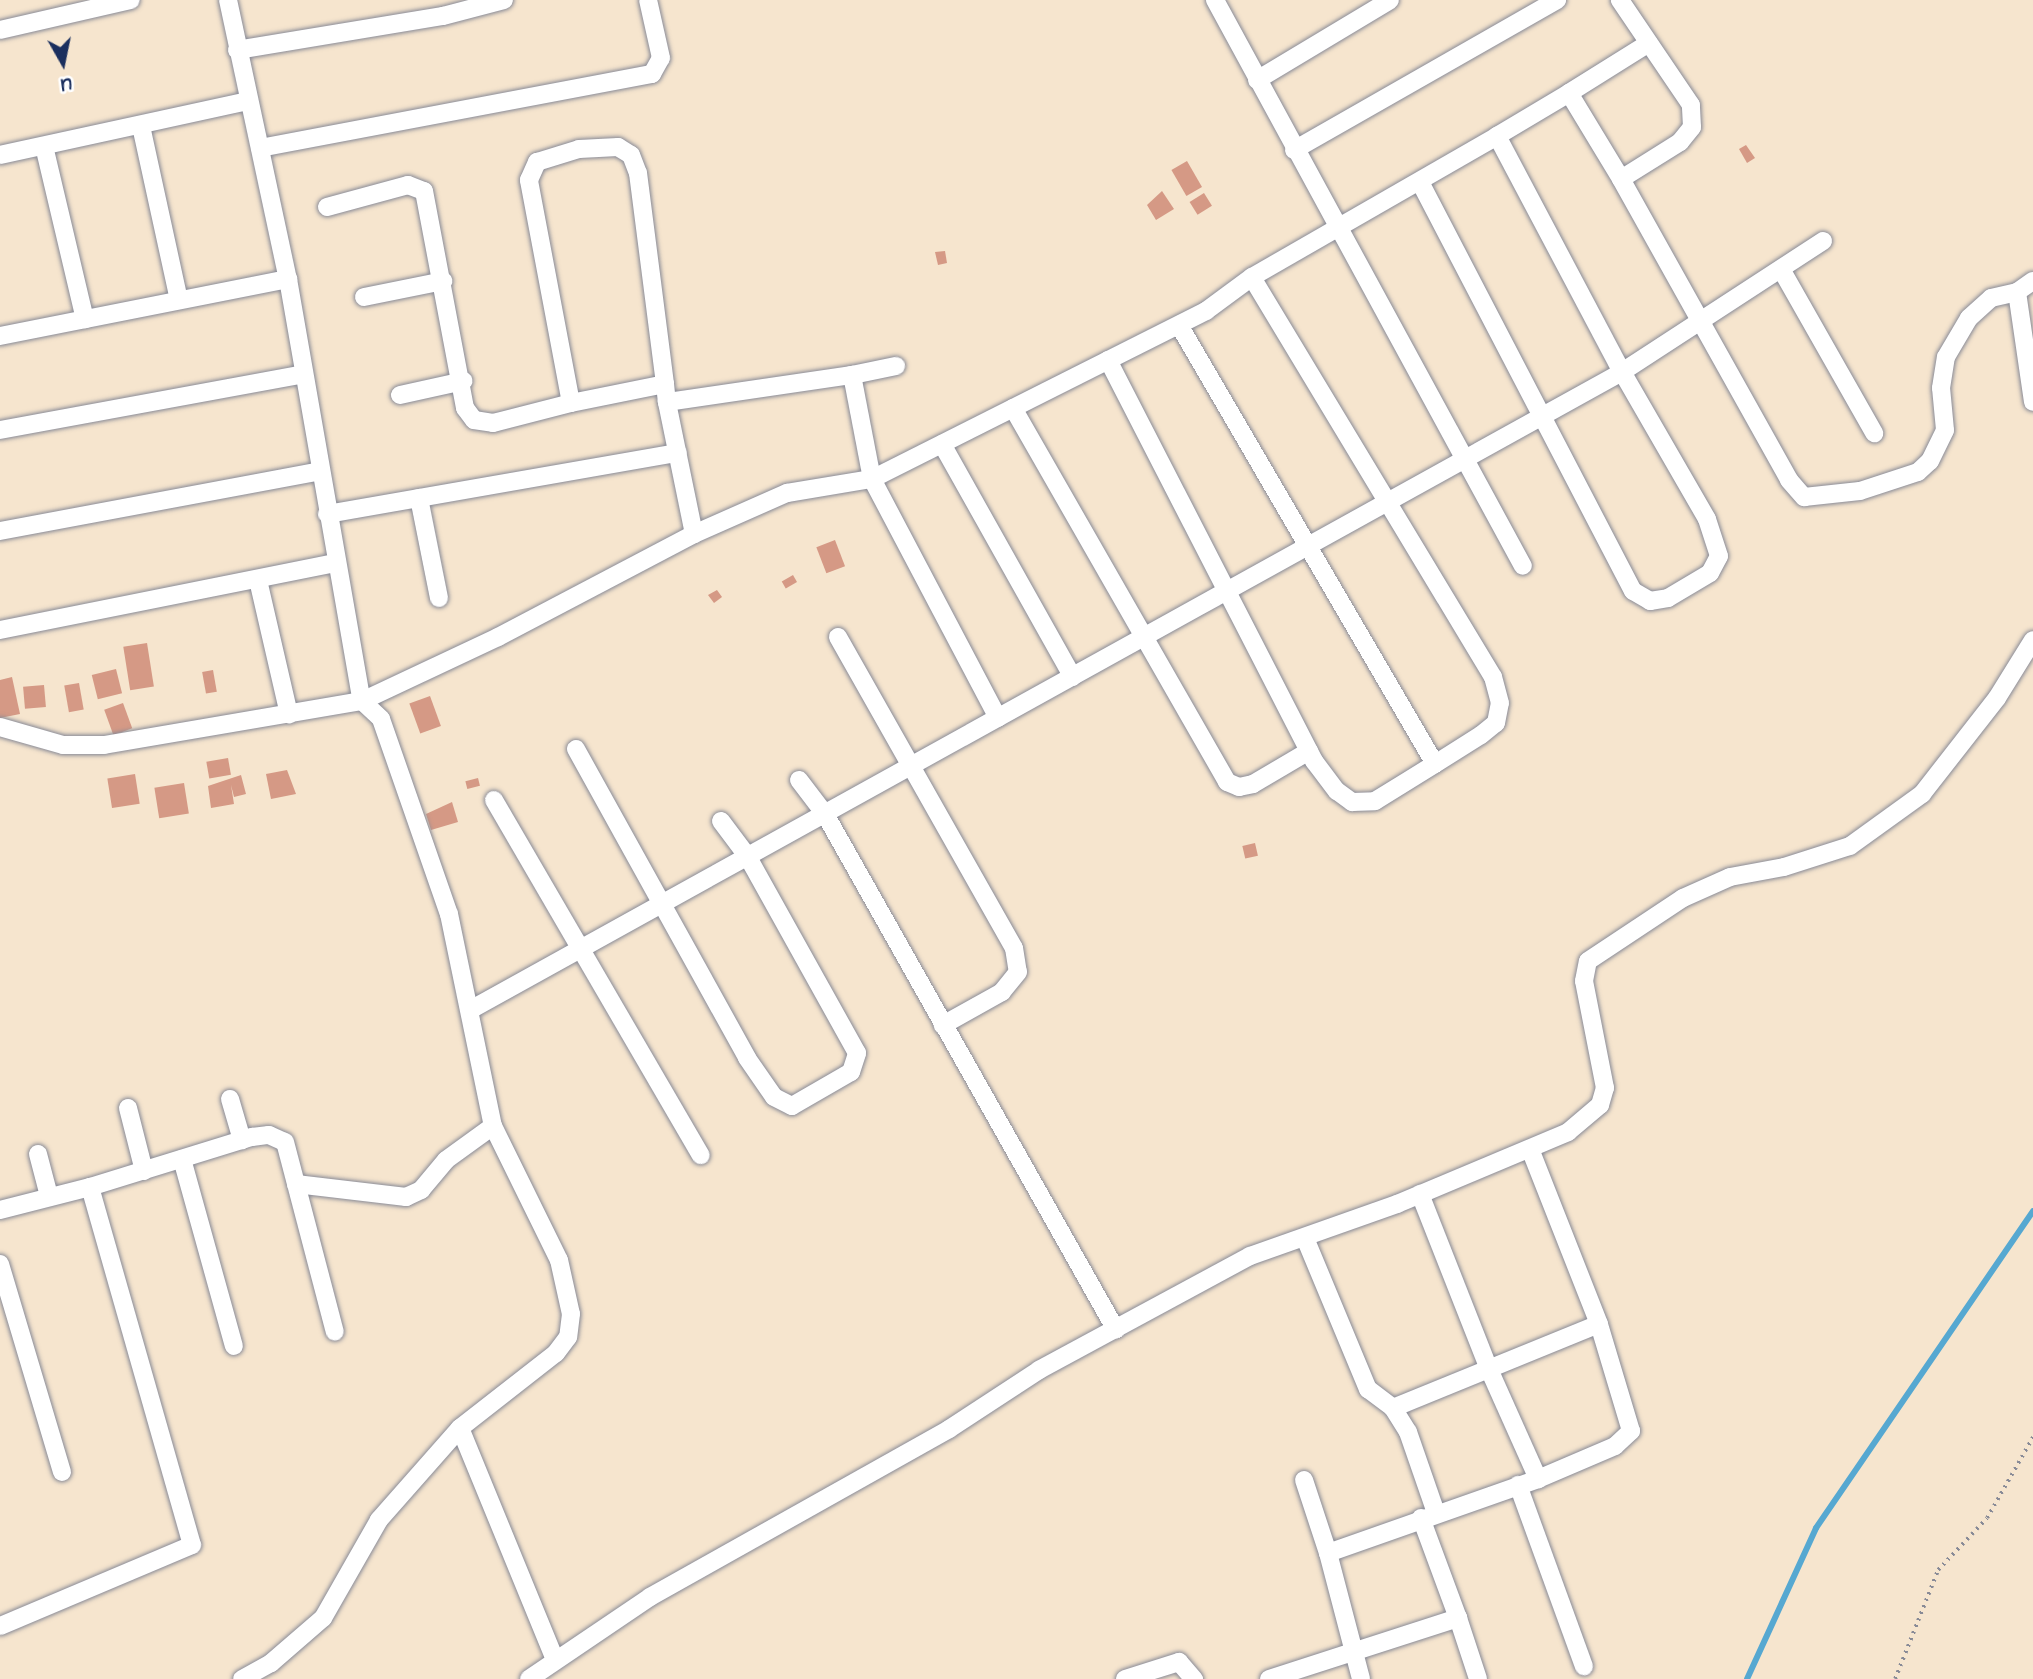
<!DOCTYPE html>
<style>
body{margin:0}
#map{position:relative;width:2033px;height:1679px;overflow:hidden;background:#f6e5ce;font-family:"Architects Daughter",sans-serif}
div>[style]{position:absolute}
.stream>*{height:6px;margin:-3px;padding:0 3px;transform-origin:3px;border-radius:3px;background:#56a8d1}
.building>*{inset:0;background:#d59985;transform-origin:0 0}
.path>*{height:3.5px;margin-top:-1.75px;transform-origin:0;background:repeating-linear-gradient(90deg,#888a96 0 2px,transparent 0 7px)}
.roads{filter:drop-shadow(0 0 2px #888a96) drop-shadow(0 0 2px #888a96)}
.minor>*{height:18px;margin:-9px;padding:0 9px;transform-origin:9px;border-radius:9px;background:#fff}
span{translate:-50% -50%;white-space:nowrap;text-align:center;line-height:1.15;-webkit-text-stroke:7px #fff;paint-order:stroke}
.north{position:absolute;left:28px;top:28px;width:70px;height:70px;-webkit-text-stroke:5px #fff;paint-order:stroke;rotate:171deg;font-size:19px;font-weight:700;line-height:28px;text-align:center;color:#1b2f5e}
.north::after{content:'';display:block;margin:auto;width:24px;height:32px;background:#1b2f5e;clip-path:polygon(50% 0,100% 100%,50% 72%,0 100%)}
</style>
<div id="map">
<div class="stream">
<i style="left:1747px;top:1679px;width:166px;rotate:-65.4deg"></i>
<i style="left:1816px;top:1528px;width:384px;rotate:-55.6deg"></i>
</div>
<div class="building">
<i style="clip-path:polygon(1746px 145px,1755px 158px,1747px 163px,1739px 149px)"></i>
<i style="left:1187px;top:161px;width:30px;height:18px;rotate:60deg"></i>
<i style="clip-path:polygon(1162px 191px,1174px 209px,1156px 220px,1147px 205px)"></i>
<i style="left:1204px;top:193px;width:15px;height:17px;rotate:58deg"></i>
<i style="clip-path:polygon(945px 251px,947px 263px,938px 265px,935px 252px)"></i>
<i style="left:835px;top:540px;width:28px;height:20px;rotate:69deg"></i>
<i style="left:793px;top:575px;width:8px;height:13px;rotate:60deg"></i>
<i style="clip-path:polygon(717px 590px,722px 597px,714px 603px,708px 595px)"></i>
<i style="left:147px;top:643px;width:44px;height:24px;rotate:81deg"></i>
<i style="left:116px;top:669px;width:25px;height:25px;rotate:76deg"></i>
<i style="left:213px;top:670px;width:22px;height:11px;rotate:80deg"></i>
<i style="clip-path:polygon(12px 677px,20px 714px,0 718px,0 680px)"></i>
<i style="left:79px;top:683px;width:27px;height:15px;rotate:80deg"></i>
<i style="left:44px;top:685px;width:22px;height:21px;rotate:85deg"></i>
<i style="left:430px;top:696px;width:32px;height:22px;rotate:70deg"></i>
<i style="left:123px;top:703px;width:27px;height:20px;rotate:70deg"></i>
<i style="left:228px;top:758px;width:17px;height:22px;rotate:80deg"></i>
<i style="clip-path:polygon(287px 770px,296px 794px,271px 799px,266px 774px)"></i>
<i style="left:135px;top:774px;width:30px;height:28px;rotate:81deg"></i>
<i style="clip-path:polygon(241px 775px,246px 794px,234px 797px,231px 785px,234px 804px,211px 808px,208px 786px)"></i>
<i style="left:478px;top:778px;width:8px;height:13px;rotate:76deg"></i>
<i style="left:184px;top:783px;width:31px;height:30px;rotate:81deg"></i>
<i style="clip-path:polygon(452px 802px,458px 822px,431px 830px,426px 814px)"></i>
<i style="left:1255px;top:843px;width:13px;height:13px;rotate:77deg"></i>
</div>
<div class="path">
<i style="left:1895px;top:1679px;width:117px;rotate:-68.5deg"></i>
<i style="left:1938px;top:1570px;width:71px;rotate:-46.7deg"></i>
<i style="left:1987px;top:1518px;width:93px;rotate:-60.4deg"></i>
</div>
<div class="roads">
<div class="minor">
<i style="left:228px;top:0;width:285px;rotate:77.9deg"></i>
<i style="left:288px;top:279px;width:428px;rotate:80.1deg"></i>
<i style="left:362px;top:701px;width:26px;rotate:43deg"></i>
<i style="left:381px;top:719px;width:207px;rotate:70.8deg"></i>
<i style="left:449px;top:914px;width:217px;rotate:78.3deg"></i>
<i style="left:493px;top:1126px;width:149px;rotate:63.8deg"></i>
<i style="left:559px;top:1260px;width:55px;rotate:77.5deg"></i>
<i style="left:571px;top:1314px;width:23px;rotate:97deg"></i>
<i style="left:568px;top:1337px;width:20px;rotate:127deg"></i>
<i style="left:556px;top:1353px;width:122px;rotate:142deg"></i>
<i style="left:460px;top:1428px;width:123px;rotate:131.4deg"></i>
<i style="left:379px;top:1520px;width:113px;rotate:119.7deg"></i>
<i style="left:323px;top:1618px;width:69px;rotate:139.1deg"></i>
<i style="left:271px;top:1663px;width:33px;rotate:151deg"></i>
<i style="left:1215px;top:0;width:644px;rotate:61.45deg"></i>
<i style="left:0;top:30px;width:134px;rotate:-12.9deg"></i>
<i style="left:237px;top:50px;width:209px;rotate:-9.4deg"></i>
<i style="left:443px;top:16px;width:63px;rotate:-14.7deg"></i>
<i style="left:1257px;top:80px;width:155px;rotate:-31deg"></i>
<i style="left:1569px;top:93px;width:94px;rotate:-32deg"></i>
<i style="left:141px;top:126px;width:178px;rotate:77.7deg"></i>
<i style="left:1497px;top:136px;width:84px;rotate:-30.8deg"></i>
<i style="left:1569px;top:93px;width:100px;rotate:58.8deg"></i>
<i style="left:1621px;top:179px;width:70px;rotate:-32.1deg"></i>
<i style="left:1680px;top:142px;width:19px;rotate:-51deg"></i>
<i style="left:1692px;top:127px;width:22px;rotate:-93deg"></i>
<i style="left:1691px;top:105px;width:127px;rotate:-124.1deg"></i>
<i style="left:44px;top:146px;width:178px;rotate:76.7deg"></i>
<i style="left:260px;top:148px;width:399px;rotate:-10.7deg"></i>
<i style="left:652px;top:74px;width:18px;rotate:-61deg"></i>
<i style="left:661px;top:58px;width:59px;rotate:-102.6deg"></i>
<i style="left:1294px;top:150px;width:303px;rotate:-29.7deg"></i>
<i style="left:0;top:155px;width:253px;rotate:-12.3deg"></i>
<i style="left:1621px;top:179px;width:345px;rotate:60.8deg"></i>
<i style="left:1789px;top:480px;width:23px;rotate:49deg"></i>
<i style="left:1804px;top:497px;width:56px;rotate:-6.1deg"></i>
<i style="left:1860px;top:491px;width:61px;rotate:-18.1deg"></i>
<i style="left:1918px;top:472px;width:16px;rotate:-43deg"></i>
<i style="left:1930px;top:461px;width:34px;rotate:-64deg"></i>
<i style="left:1945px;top:430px;width:42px;rotate:-95.4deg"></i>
<i style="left:1941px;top:388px;width:31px;rotate:-81deg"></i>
<i style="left:1946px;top:357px;width:45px;rotate:-59.5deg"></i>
<i style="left:1969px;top:318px;width:30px;rotate:-42deg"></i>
<i style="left:1991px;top:298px;width:27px;rotate:-13deg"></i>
<i style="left:2017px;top:292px;width:19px;rotate:-35deg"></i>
<i style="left:1420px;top:182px;width:461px;rotate:62.5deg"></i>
<i style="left:1633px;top:591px;width:20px;rotate:30deg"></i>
<i style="left:1650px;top:601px;width:18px;rotate:-9deg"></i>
<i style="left:1668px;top:598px;width:49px;rotate:-30.8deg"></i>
<i style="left:1710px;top:573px;width:19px;rotate:-62deg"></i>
<i style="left:1719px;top:556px;width:39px;rotate:-108deg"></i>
<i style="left:1707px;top:519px;width:170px;rotate:-120deg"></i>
<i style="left:1622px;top:372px;width:240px;rotate:-33.1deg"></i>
<i style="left:327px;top:207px;width:84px;rotate:-15.2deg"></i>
<i style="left:408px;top:185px;width:17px;rotate:21deg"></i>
<i style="left:424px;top:191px;width:221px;rotate:79.3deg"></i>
<i style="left:465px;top:408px;width:15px;rotate:53deg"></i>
<i style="left:474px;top:420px;width:19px;rotate:9deg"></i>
<i style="left:493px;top:423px;width:81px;rotate:-14.4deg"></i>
<i style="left:1781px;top:269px;width:189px;rotate:60.4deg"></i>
<i style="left:2017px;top:292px;width:111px;rotate:81.7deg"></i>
<i style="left:364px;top:297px;width:81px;rotate:-11.4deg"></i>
<i style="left:1179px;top:325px;width:508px;rotate:59.75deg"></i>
<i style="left:1435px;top:764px;width:54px;rotate:-32.2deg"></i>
<i style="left:1481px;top:735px;width:19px;rotate:-39deg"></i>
<i style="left:1496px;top:723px;width:20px;rotate:-79deg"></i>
<i style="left:1500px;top:703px;width:27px;rotate:-105deg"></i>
<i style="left:1493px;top:677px;width:467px;rotate:-121.1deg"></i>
<i style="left:0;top:336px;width:294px;rotate:-11.2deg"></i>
<i style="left:1108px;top:360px;width:451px;rotate:62.8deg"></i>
<i style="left:1314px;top:761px;width:38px;rotate:53deg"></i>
<i style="left:1337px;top:791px;width:19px;rotate:36deg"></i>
<i style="left:1352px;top:802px;width:23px;rotate:-2deg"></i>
<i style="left:1375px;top:801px;width:70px;rotate:-31.7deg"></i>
<i style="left:852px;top:375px;width:45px;rotate:-11.6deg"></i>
<i style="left:665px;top:384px;width:96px;rotate:168.6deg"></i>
<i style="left:571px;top:403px;width:227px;rotate:-100.7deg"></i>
<i style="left:529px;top:180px;width:20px;rotate:-66deg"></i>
<i style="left:537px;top:162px;width:44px;rotate:-17.2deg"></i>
<i style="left:579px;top:149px;width:39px;rotate:-3deg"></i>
<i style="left:618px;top:147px;width:15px;rotate:32deg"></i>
<i style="left:631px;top:155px;width:19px;rotate:69deg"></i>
<i style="left:638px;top:173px;width:213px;rotate:82.7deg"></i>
<i style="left:665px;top:384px;width:18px;rotate:84deg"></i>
<i style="left:400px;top:395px;width:65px;rotate:-12.5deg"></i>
<i style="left:1013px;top:408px;width:431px;rotate:60.2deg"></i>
<i style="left:1227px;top:782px;width:13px;rotate:23deg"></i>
<i style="left:1239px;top:787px;width:14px;rotate:-12deg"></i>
<i style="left:1253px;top:784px;width:65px;rotate:-30.5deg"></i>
<i style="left:0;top:430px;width:309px;rotate:-10.4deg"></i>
<i style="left:942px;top:444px;width:267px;rotate:60.7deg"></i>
<i style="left:419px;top:498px;width:102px;rotate:78.7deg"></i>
<i style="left:327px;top:514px;width:356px;rotate:-9.9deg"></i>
<i style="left:0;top:531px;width:326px;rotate:-10.6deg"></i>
<i style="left:694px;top:534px;width:135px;rotate:-101.6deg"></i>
<i style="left:667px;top:402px;width:187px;rotate:-8.3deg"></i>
<i style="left:852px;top:375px;width:106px;rotate:79.1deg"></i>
<i style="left:872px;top:479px;width:270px;rotate:62.2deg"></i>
<i style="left:258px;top:580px;width:138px;rotate:77deg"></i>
<i style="left:0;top:630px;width:341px;rotate:-11.3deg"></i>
<i style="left:838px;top:637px;width:357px;rotate:60.5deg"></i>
<i style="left:1014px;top:948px;width:24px;rotate:81deg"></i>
<i style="left:1018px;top:972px;width:26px;rotate:129deg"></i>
<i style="left:1002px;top:992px;width:68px;rotate:150.8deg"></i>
<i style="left:0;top:727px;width:66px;rotate:15.9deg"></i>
<i style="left:63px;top:745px;width:41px"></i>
<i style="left:104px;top:745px;width:262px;rotate:-9.7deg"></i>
<i style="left:362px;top:701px;width:150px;rotate:-25.2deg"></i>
<i style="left:498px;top:637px;width:221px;rotate:-27.7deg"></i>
<i style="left:694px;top:534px;width:102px;rotate:-23.8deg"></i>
<i style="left:787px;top:493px;width:86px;rotate:-9.4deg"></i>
<i style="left:872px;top:479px;width:374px;rotate:-26.7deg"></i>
<i style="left:1206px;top:311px;width:57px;rotate:-36.5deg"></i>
<i style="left:1252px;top:277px;width:283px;rotate:-29.9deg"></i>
<i style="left:1497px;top:136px;width:267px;rotate:62.1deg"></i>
<i style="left:1622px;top:372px;width:1317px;rotate:151.02deg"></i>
<i style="left:576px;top:749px;width:353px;rotate:61deg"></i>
<i style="left:747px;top:1058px;width:47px;rotate:55.3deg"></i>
<i style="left:774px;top:1097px;width:20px;rotate:27deg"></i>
<i style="left:792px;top:1106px;width:68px;rotate:-30deg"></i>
<i style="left:851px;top:1072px;width:20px;rotate:-72deg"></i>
<i style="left:857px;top:1053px;width:224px;rotate:-119.1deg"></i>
<i style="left:748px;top:857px;width:45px;rotate:-126.9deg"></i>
<i style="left:799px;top:780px;width:43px;rotate:52.6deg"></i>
<i style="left:825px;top:814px;width:592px;rotate:60.58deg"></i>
<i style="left:494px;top:800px;width:411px;rotate:59.8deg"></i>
<i style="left:230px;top:1099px;width:43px;rotate:73.7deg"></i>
<i style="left:128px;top:1108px;width:65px;rotate:75.7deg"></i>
<i style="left:38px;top:1154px;width:43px;rotate:75.3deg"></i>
<i style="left:182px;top:1159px;width:194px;rotate:74.5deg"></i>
<i style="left:296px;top:1184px;width:111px;rotate:6.7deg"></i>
<i style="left:406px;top:1197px;width:17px;rotate:-25deg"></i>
<i style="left:421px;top:1190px;width:39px;rotate:-50deg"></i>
<i style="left:446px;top:1160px;width:58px;rotate:-35.9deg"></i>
<i style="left:90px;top:1187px;width:170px;rotate:-17.2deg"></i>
<i style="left:252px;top:1137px;width:17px;rotate:-7deg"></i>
<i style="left:269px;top:1135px;width:17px;rotate:24deg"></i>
<i style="left:285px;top:1142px;width:196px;rotate:75.3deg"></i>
<i style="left:1420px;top:1194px;width:186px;rotate:68.5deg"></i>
<i style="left:1488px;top:1367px;width:123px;rotate:65.9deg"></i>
<i style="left:0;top:1210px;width:93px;rotate:-14.3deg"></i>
<i style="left:90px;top:1187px;width:372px;rotate:74.1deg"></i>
<i style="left:192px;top:1545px;width:208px;rotate:157.1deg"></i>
<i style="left:1305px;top:1238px;width:164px;rotate:67.4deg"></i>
<i style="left:1368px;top:1389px;width:31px;rotate:37deg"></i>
<i style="left:1393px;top:1408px;width:28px;rotate:58deg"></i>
<i style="left:1408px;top:1432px;width:86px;rotate:70.9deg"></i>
<i style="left:0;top:1264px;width:217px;rotate:73.4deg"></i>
<i style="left:1393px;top:1408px;width:222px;rotate:-22.2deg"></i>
<i style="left:460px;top:1428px;width:251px;rotate:67.7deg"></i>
<i style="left:1304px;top:1480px;width:77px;rotate:71.8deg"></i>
<i style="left:1328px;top:1553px;width:223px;rotate:-19.4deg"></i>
<i style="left:1538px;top:1479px;width:84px;rotate:-23.2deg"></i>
<i style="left:1615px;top:1446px;width:22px;rotate:-43deg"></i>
<i style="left:1631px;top:1431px;width:112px;rotate:-106.7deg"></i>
<i style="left:1599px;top:1324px;width:188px;rotate:-111.5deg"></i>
<i style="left:1518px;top:1485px;width:193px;rotate:70deg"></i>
<i style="left:1421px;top:1518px;width:107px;rotate:69.7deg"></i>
<i style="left:1328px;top:1553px;width:130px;rotate:75.3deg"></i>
<i style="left:529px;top:1679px;width:146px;rotate:-34.1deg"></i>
<i style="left:650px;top:1597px;width:343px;rotate:-29.3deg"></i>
<i style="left:949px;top:1429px;width:108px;rotate:-33.2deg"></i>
<i style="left:1039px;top:1370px;width:240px;rotate:-28.4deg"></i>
<i style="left:1250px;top:1256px;width:156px;rotate:-19.5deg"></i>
<i style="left:1397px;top:1204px;width:186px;rotate:-22.8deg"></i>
<i style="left:1568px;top:1132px;width:42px;rotate:-40.2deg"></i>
<i style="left:1600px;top:1105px;width:18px;rotate:-74deg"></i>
<i style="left:1605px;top:1088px;width:109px;rotate:-101.1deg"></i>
<i style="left:1584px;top:981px;width:20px;rotate:-79deg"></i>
<i style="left:1588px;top:961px;width:114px;rotate:-33.6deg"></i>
<i style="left:1683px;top:898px;width:51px;rotate:-24.1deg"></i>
<i style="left:1730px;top:877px;width:55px;rotate:-10.5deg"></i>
<i style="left:1784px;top:867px;width:69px;rotate:-17.7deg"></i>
<i style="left:1850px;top:846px;width:89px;rotate:-35.8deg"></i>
<i style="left:1922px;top:794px;width:122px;rotate:-52deg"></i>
<i style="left:1997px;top:698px;width:68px;rotate:-58.2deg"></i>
<i style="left:1125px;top:1679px;width:57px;rotate:-17.5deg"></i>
<i style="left:1179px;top:1662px;width:23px;rotate:49deg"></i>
<i style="left:1269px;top:1679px;width:199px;rotate:-17.9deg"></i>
<i style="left:1458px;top:1618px;width:64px;rotate:71.8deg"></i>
</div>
</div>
<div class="north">U</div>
</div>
